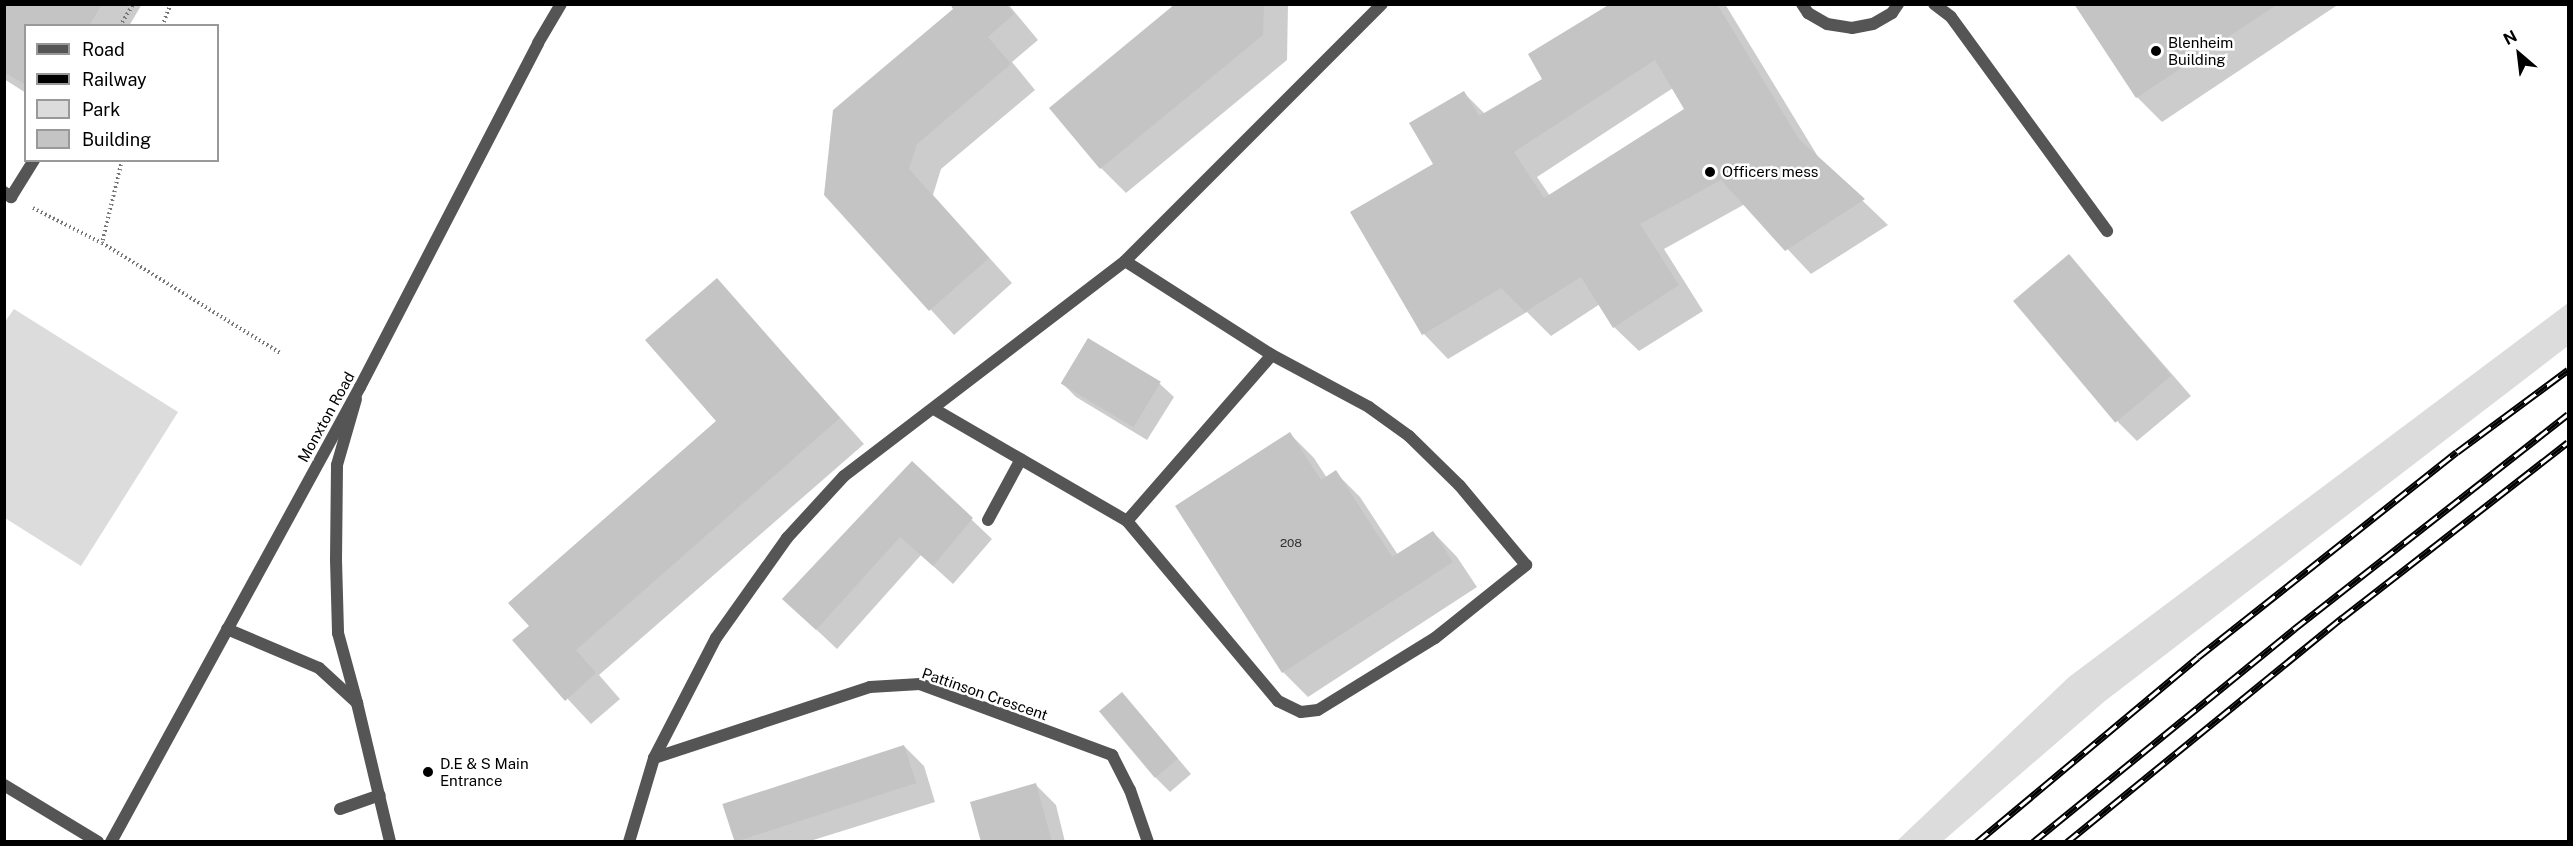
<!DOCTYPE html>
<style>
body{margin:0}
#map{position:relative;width:2573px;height:846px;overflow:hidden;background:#fff;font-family:"Public Sans",sans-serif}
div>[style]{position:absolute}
.green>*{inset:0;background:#dcdcdc}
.shadow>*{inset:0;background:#0003}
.building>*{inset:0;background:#c4c4c4;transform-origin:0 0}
.path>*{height:4px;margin-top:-2px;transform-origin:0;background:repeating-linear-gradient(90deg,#777 0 1.5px,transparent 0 4.5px)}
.service>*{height:12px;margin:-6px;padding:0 6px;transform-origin:6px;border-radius:6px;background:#555}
.minor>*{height:12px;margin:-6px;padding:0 6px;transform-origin:6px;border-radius:6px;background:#555}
.tertiary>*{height:12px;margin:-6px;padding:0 6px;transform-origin:6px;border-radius:6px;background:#555}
.rail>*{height:7px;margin-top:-3.5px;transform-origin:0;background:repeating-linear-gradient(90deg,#fff 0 14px,#000 0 28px);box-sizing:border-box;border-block:2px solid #000}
.dots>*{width:16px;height:16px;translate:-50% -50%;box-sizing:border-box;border:3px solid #fff;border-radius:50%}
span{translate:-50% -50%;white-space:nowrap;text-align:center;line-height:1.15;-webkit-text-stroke:5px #fff;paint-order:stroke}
.number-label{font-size:12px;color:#313131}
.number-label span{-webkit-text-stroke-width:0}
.poi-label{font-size:15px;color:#000}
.left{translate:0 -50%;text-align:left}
.street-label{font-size:15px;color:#000}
.frame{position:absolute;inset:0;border:6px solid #000;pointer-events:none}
.legend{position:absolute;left:24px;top:24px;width:195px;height:138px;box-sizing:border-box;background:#fff;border:2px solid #999;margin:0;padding:8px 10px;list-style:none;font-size:18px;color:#000}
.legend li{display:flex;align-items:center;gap:12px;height:30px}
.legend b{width:30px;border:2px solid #999}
.north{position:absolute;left:2489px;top:24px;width:60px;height:60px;-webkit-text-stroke:4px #fff;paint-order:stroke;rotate:332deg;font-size:16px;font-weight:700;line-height:24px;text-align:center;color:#000}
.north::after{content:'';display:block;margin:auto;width:21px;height:27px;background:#000;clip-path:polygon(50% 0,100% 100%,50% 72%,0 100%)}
</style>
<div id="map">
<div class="green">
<i style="clip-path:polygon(2568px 303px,2568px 346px,2105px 701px,1943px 841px,1897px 841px,2069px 677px)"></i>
<i style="clip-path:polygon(14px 309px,178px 412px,81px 566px,5px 518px,4px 323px)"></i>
</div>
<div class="shadow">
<i style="clip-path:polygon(4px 4px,142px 4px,129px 26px,26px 26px,26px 93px,4px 79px)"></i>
<i style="clip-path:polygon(952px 4px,1008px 4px,1038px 40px,1012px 62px,1035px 90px,941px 169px,933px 195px,1012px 283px,954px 335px,826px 195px,955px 9px)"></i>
<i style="clip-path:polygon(1177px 4px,1288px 4px,1287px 60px,1126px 193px,1101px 168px,1052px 108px)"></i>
<i style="clip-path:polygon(evenodd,1611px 4px,1725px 4px,1820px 160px,1888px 225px,1811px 274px,1745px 204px,1664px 249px,1703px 311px,1639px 351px,1614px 327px,1600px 304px,1551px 336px,1527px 312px,1448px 359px,1424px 334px,1352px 213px,1435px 164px,1464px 93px,1485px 114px,1544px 79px,1611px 4px,1673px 88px,1686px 110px,1550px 196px,1537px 177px,1673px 88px)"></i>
<i style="clip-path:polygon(2076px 4px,2339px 4px,2162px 122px,2137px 97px)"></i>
<i style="clip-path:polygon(2069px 256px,2191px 396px,2137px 441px,2118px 422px)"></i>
<i style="clip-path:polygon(717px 280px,864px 444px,599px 675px,620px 699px,591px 724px,514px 641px,531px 626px,718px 421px)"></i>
<i style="clip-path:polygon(1062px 383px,1160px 384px,1174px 397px,1147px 440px,1076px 397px)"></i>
<i style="clip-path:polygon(1290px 434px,1314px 458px,1327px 478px,1335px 472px,1360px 497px,1398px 555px,1433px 532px,1457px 557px,1477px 587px,1308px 697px,1283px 672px,1177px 507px)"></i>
<i style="clip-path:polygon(912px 463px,992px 539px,953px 584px,921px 555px,837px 649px,804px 618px)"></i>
<i style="clip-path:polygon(1135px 708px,1191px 774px,1170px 792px,1156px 778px)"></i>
<i style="clip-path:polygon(904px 746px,924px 766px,935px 802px,807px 842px,737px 842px,734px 838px)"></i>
<i style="clip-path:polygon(1036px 785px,1056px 805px,1065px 842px,982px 842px)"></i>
</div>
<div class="building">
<i style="clip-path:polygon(4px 4px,102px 4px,89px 26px,26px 26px,26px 85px,4px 72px)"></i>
<i style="clip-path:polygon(950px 4px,1006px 4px,1014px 14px,988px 37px,1011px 64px,917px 144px,909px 169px,989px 258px,929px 311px,824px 195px,833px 110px,953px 9px)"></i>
<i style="clip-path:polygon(1175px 4px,1264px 4px,1263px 35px,1100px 169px,1049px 108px)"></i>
<i style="clip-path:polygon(evenodd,1610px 4px,1717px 4px,1799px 139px,1865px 199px,1785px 251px,1721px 180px,1640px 224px,1679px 285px,1613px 328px,1581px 277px,1525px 312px,1501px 288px,1422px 335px,1350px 212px,1433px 164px,1409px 123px,1464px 91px,1479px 116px,1542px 79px,1528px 54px,1610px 4px,1655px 60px,1684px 109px,1544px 198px,1514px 152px,1655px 60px)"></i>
<i style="clip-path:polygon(2074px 4px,2278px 4px,2136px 98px)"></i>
<i style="left:2069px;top:254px;width:159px;height:73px;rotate:50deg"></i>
<i style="clip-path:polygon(717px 278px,840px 418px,576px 650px,596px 673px,565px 701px,512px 640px,529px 626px,508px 603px,716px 421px,645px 340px)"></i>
<i style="left:1088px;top:338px;width:85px;height:53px;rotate:31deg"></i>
<i style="clip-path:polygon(1290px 432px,1321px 480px,1336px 470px,1392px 557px,1433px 531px,1453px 562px,1282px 673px,1175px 506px)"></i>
<i style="clip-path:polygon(912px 461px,973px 518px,933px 566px,900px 537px,816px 630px,782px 599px)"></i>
<i style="left:1122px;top:692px;width:87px;height:30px;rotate:50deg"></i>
<i style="left:904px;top:745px;width:40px;height:191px;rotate:72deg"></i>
<i style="clip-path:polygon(1036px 783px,1052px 842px,981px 842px,970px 802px)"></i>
</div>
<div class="path">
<i style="left:120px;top:26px;width:26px;rotate:-59deg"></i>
<i style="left:162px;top:26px;width:24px;rotate:-68deg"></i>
<i style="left:122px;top:160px;width:85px;rotate:103.5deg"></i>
<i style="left:102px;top:243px;width:209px;rotate:31.7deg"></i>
<i style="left:33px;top:208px;width:77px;rotate:26.9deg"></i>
</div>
<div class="service">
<i style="left:1802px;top:4px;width:11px;rotate:56deg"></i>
<i style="left:1808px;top:13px;width:22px;rotate:30deg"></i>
<i style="left:1827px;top:24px;width:25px;rotate:9deg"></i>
<i style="left:1852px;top:28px;width:21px;rotate:-11deg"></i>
<i style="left:1873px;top:24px;width:22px;rotate:-30deg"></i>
<i style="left:1892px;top:13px;width:11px;rotate:-56deg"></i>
<i style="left:1934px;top:4px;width:21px;rotate:37deg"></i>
<i style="left:1951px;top:17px;width:265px;rotate:53.9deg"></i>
<i style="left:4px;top:192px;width:9px;rotate:36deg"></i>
<i style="left:11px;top:197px;width:44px;rotate:-58.1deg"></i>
<i style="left:356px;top:399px;width:69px;rotate:106.1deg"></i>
<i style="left:337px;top:465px;width:95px;rotate:90.6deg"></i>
<i style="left:336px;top:560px;width:73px;rotate:88.4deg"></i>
<i style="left:338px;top:633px;width:73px;rotate:74.8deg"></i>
<i style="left:934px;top:409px;width:223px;rotate:30.1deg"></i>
<i style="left:1127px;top:521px;width:235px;rotate:50deg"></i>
<i style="left:1278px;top:701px;width:25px;rotate:26deg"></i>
<i style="left:1301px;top:712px;width:17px;rotate:-7deg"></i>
<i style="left:1318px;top:710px;width:137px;rotate:-31.6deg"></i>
<i style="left:1435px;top:638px;width:117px;rotate:-38.7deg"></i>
<i style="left:1526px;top:565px;width:104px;rotate:-129.9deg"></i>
<i style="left:1459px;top:485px;width:70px;rotate:-135.6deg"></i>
<i style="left:1409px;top:436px;width:49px;rotate:-144.1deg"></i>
<i style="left:1369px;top:407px;width:110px;rotate:-151.8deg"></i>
<i style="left:1272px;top:355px;width:174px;rotate:-147.4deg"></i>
<i style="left:988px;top:520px;width:69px;rotate:-61.6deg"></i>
<i style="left:1127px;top:521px;width:220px;rotate:-48.9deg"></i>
<i style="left:654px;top:758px;width:227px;rotate:-18.2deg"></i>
<i style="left:870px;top:687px;width:50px;rotate:-3.4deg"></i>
<i style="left:920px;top:684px;width:205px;rotate:20.3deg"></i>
<i style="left:1112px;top:755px;width:39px;rotate:63deg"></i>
<i style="left:1130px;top:790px;width:55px;rotate:70.9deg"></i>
<i style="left:4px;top:785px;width:110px;rotate:31.2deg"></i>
<i style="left:340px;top:809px;width:42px;rotate:-19.3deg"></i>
<i style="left:629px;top:842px;width:88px;rotate:-73.4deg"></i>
<i style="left:654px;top:758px;width:135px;rotate:-62.7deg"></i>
<i style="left:716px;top:638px;width:123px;rotate:-54.6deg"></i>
<i style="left:787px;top:538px;width:84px;rotate:-47.4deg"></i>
<i style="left:844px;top:476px;width:354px;rotate:-37.4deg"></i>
<i style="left:1125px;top:261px;width:363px;rotate:-45deg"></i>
</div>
<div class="minor">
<i style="left:227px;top:629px;width:100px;rotate:23deg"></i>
<i style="left:319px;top:668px;width:52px;rotate:42.6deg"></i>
<i style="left:357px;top:703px;width:143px;rotate:76.6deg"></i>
</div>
<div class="tertiary">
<i style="left:111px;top:842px;width:519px;rotate:-61.31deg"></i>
<i style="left:360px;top:387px;width:387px;rotate:-62.6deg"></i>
<i style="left:538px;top:43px;width:45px;rotate:-59.5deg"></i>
</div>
<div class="rail">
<i style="left:1977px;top:842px;width:288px;rotate:-39.9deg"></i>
<i style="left:2198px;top:657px;width:330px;rotate:-38.4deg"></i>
<i style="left:2457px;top:452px;width:138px;rotate:-36.5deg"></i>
<i style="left:2033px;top:842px;width:337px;rotate:-39.2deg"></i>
<i style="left:2294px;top:629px;width:348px;rotate:-38.1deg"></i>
<i style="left:2067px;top:842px;width:355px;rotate:-39.2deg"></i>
<i style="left:2342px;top:618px;width:286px;rotate:-37.9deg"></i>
</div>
<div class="dots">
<i style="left:2156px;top:51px;background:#000"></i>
<i style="left:1710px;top:172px;background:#000"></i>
<i style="left:428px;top:772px;background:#000"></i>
</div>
<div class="number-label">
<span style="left:1291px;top:544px">208</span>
</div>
<div class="poi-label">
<span class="left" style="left:2168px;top:51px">Blenheim<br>Building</span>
<span class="left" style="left:1722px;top:172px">Officers mess</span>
<span class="left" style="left:440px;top:772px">D.E &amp; S Main<br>Entrance</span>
</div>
<div class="street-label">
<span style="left:326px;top:417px;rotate:-61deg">Monxton Road</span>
<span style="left:985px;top:694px;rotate:19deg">Pattinson Crescent</span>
</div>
<div class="frame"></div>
<ul class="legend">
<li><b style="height:8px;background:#555"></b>Road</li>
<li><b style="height:8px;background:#000"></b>Railway</li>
<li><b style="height:16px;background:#dcdcdc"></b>Park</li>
<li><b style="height:16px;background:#c4c4c4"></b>Building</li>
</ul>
<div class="north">N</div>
</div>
